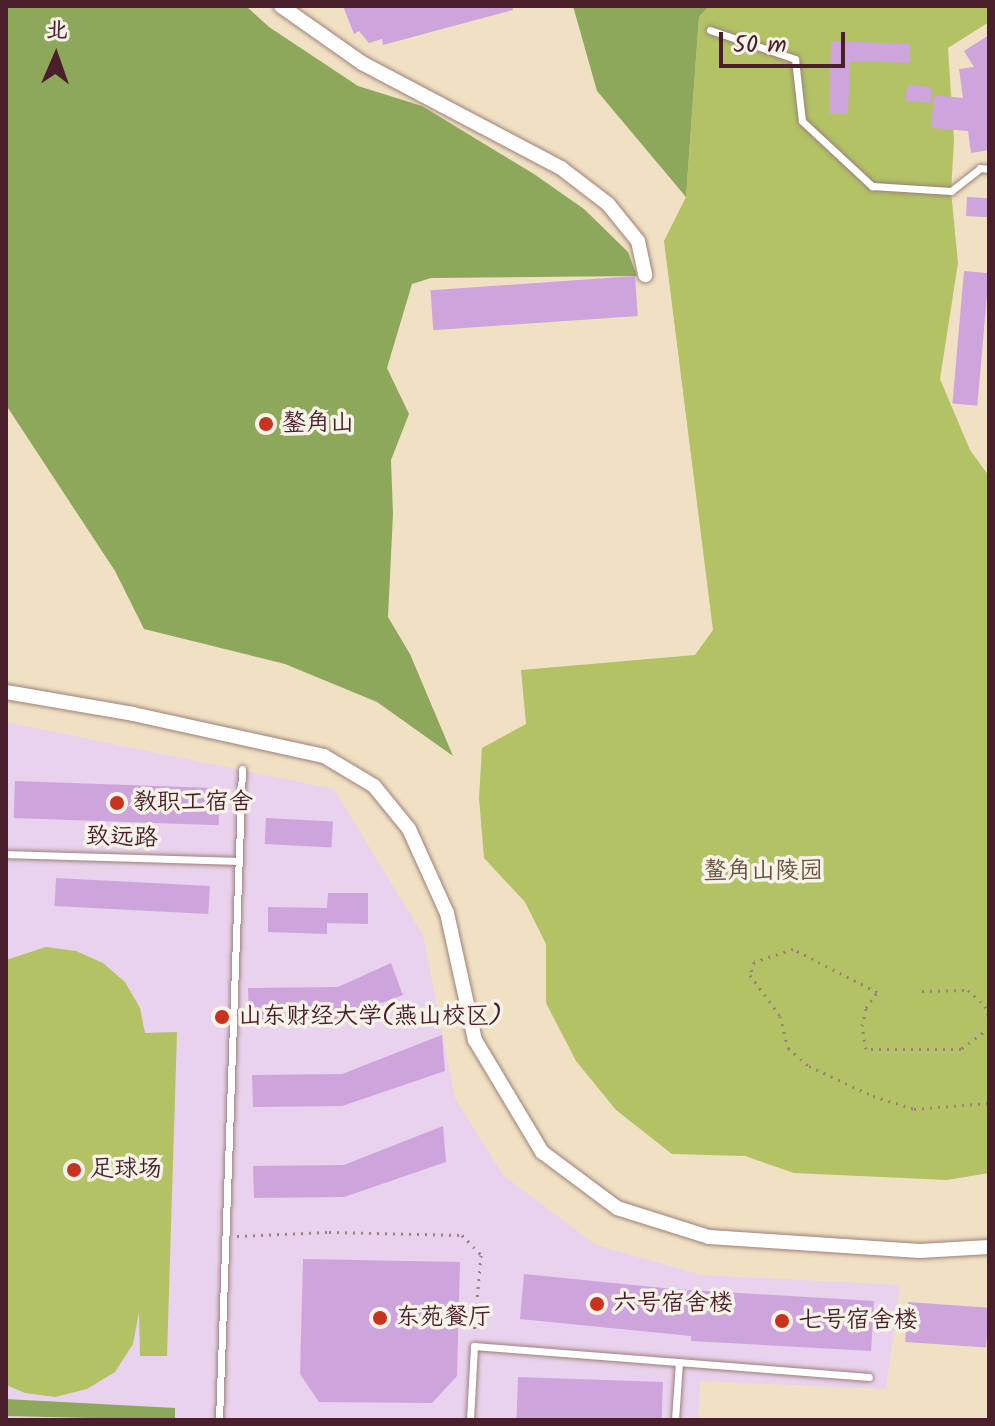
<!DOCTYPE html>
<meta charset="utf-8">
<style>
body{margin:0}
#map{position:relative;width:995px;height:1426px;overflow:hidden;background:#f1e1c4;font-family:Kalam,"LXGW WenKai TC",sans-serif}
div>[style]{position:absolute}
.built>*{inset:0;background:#e9d2ed}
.green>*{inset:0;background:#b2c265}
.forest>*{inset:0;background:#8da85a}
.building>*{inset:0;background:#cea4dc;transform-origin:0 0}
.path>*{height:3px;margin-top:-1.5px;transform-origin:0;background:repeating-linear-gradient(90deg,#9e8078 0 2px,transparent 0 8px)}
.roads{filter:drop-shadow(0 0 2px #9e8078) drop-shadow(0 0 2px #9e8078)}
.lane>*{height:7px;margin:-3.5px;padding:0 3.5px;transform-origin:3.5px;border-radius:3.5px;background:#fff}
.street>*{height:14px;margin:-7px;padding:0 7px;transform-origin:7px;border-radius:7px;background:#fff}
.dots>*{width:22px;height:22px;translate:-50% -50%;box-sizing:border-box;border:4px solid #f7f3e8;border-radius:50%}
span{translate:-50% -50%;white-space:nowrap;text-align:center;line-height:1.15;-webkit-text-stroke:7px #f7f3e8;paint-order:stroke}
.poi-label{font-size:24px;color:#4a1f2b}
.left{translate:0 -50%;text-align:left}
.street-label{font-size:24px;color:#4a1f2b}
.park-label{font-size:24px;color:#69503c}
.frame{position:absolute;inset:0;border:8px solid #4a1f2b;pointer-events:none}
.north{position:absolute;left:16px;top:16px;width:80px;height:80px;-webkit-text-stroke:6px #f7f3e8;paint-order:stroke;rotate:2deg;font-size:22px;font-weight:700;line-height:32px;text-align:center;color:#4a1f2b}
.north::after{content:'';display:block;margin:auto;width:28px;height:36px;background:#4a1f2b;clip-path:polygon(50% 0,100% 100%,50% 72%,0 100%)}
.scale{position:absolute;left:719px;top:32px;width:126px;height:36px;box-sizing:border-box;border:4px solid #4a1f2b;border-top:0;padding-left:10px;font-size:24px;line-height:28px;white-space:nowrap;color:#4a1f2b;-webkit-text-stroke:6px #f7f3e8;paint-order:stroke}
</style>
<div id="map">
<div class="built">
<i style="clip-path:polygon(6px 722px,334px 789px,423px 935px,455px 1098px,503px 1175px,596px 1245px,702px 1275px,900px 1285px,886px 1389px,700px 1381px,698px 1420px,6px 1420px)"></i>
</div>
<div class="green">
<i style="clip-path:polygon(709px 6px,989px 6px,989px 22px,948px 48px,954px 141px,951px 191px,958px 263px,940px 379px,970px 450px,989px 476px,989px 1173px,947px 1180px,794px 1173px,745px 1156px,672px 1154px,616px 1110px,576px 1061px,546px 1003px,546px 944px,525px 902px,484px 858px,479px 798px,482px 748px,526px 724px,521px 670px,695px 655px,713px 630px,664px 241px,686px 197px,699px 17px)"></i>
<i style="clip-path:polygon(46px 947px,76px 951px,103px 963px,125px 982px,140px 1008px,145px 1033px,177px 1032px,167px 1356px,140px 1356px,139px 1312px,133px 1344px,115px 1372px,87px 1389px,55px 1397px,25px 1393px,6px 1385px,6px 960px)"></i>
</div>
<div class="forest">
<i style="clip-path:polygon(6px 6px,246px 6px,269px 27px,358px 86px,422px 106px,534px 174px,584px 209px,628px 252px,637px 276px,431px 278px,412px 284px,387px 368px,409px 414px,391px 460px,393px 514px,388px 617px,410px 654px,453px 756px,377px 702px,285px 664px,144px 629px,115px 571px,6px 405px)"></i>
<i style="clip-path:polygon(573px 6px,709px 6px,699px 17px,686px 197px,597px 91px)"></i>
<i style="clip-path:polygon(6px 1399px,175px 1408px,175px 1420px,6px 1416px)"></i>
</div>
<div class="building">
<i style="clip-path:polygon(343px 6px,512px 6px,513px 10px,383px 45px,382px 39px,369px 43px,359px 31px,354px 34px)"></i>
<i style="clip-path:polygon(989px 35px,989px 150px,971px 153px,968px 131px,931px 128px,934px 95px,963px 98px,959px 69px,974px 67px,964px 51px)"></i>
<i style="clip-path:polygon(831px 41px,910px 44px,910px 63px,850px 61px,848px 114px,829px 114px)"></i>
<i style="left:907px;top:85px;width:25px;height:16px;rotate:5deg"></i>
<i style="left:967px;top:197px;width:22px;height:19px;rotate:3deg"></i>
<i style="left:964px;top:271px;width:25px;height:133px;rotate:5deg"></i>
<i style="left:635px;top:276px;width:40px;height:205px;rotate:86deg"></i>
<i style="left:15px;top:781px;width:205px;height:37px;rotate:2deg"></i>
<i style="left:266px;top:818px;width:67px;height:26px;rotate:3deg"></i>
<i style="left:56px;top:878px;width:154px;height:28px;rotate:3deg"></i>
<i style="clip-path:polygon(328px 893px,368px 893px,368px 924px,327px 923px,327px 934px,268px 932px,268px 907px,327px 908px)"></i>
<i style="clip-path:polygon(391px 963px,403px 995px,338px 1019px,249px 1020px,248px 988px,338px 987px)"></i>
<i style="clip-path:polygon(442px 1035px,445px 1071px,342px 1106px,253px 1107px,252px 1075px,342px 1074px)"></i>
<i style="clip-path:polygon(443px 1126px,446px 1162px,344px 1197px,254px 1198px,253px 1166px,344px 1165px)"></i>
<i style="clip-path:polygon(303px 1259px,460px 1262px,457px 1376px,432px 1403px,319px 1402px,300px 1374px)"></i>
<i style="clip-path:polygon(524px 1274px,673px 1289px,874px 1301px,871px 1351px,691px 1341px,691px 1336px,520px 1319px)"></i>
<i style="left:908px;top:1302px;width:81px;height:40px;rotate:4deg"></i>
<i style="left:518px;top:1377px;width:145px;height:43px;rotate:2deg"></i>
</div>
<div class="path">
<i style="left:922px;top:991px;width:46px;rotate:-1.2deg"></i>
<i style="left:968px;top:990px;width:23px;rotate:43deg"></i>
<i style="left:985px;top:1006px;width:12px;rotate:70deg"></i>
<i style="left:989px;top:1028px;width:35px;rotate:143deg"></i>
<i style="left:961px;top:1049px;width:95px;rotate:180deg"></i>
<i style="left:866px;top:1049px;width:23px;rotate:-100deg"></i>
<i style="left:862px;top:1026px;width:18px;rotate:-77deg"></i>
<i style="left:866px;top:1008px;width:19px;rotate:-55deg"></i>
<i style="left:877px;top:992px;width:94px;rotate:-152.9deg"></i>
<i style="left:793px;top:949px;width:41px;rotate:161.6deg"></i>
<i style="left:754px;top:962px;width:14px;rotate:107deg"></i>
<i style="left:750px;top:975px;width:51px;rotate:53.8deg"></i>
<i style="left:780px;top:1016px;width:33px;rotate:76deg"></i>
<i style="left:788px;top:1048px;width:28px;rotate:41deg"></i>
<i style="left:809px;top:1066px;width:71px;rotate:25.1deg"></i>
<i style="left:873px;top:1096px;width:43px;rotate:17.6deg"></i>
<i style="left:914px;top:1109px;width:75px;rotate:-4.6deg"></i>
<i style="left:237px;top:1236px;width:92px;rotate:-2.5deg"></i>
<i style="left:329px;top:1232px;width:133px;rotate:1.3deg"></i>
<i style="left:462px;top:1235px;width:28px;rotate:46deg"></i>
<i style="left:481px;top:1255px;width:80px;rotate:95deg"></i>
</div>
<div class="roads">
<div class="lane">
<i style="left:710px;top:30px;width:90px;rotate:18.8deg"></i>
<i style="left:795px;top:59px;width:62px;rotate:83.6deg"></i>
<i style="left:802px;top:121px;width:96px;rotate:42.9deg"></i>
<i style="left:872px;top:186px;width:79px;rotate:3.6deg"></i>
<i style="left:951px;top:191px;width:37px;rotate:-38deg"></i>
<i style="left:980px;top:168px;width:9px;rotate:6deg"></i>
<i style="left:6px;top:854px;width:231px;rotate:1.7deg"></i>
<i style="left:219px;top:1420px;width:651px;rotate:-87.98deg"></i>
<i style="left:470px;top:1420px;width:74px;rotate:-86.9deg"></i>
<i style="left:474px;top:1346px;width:396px;rotate:4.5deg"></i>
<i style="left:675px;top:1420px;width:58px;rotate:-86.1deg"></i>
</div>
<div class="street">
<i style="left:281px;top:6px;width:99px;rotate:35.1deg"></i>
<i style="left:362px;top:63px;width:225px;rotate:27.8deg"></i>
<i style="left:561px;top:168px;width:59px;rotate:37.5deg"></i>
<i style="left:608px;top:204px;width:48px;rotate:51deg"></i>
<i style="left:638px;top:241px;width:35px;rotate:78deg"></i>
<i style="left:6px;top:692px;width:129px;rotate:9.8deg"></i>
<i style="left:133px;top:714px;width:196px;rotate:12.4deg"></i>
<i style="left:324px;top:756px;width:58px;rotate:31deg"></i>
<i style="left:374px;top:786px;width:55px;rotate:50.9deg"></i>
<i style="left:409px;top:829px;width:92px;rotate:65.7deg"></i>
<i style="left:447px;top:913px;width:130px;rotate:77.6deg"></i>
<i style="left:475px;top:1040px;width:131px;rotate:59.1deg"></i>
<i style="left:542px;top:1152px;width:94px;rotate:36.7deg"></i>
<i style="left:617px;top:1208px;width:96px;rotate:17.5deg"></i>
<i style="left:709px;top:1237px;width:211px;rotate:3.8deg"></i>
<i style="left:920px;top:1251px;width:69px;rotate:-3.3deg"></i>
</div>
</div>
<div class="dots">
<i style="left:266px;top:424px;background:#c8321e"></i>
<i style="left:117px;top:803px;background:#c8321e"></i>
<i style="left:222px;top:1017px;background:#c8321e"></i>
<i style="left:74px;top:1170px;background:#c8321e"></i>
<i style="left:597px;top:1304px;background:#c8321e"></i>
<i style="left:380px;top:1318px;background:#c8321e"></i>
<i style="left:782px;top:1321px;background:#c8321e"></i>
</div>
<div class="poi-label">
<span class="left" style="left:282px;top:424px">鏊角山</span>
<span class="left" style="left:133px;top:803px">教职工宿舍</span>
<span class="left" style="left:238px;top:1017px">山东财经大学(燕山校区)</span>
<span class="left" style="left:90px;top:1170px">足球场</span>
<span class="left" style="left:613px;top:1304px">六号宿舍楼</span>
<span class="left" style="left:396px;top:1318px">东苑餐厅</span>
<span class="left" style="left:798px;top:1321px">七号宿舍楼</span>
</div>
<div class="street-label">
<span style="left:122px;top:838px;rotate:2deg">致远路</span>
</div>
<div class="park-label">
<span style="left:763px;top:872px">鳌角山陵园</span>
</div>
<div class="frame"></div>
<div class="north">北</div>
<div class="scale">50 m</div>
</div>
